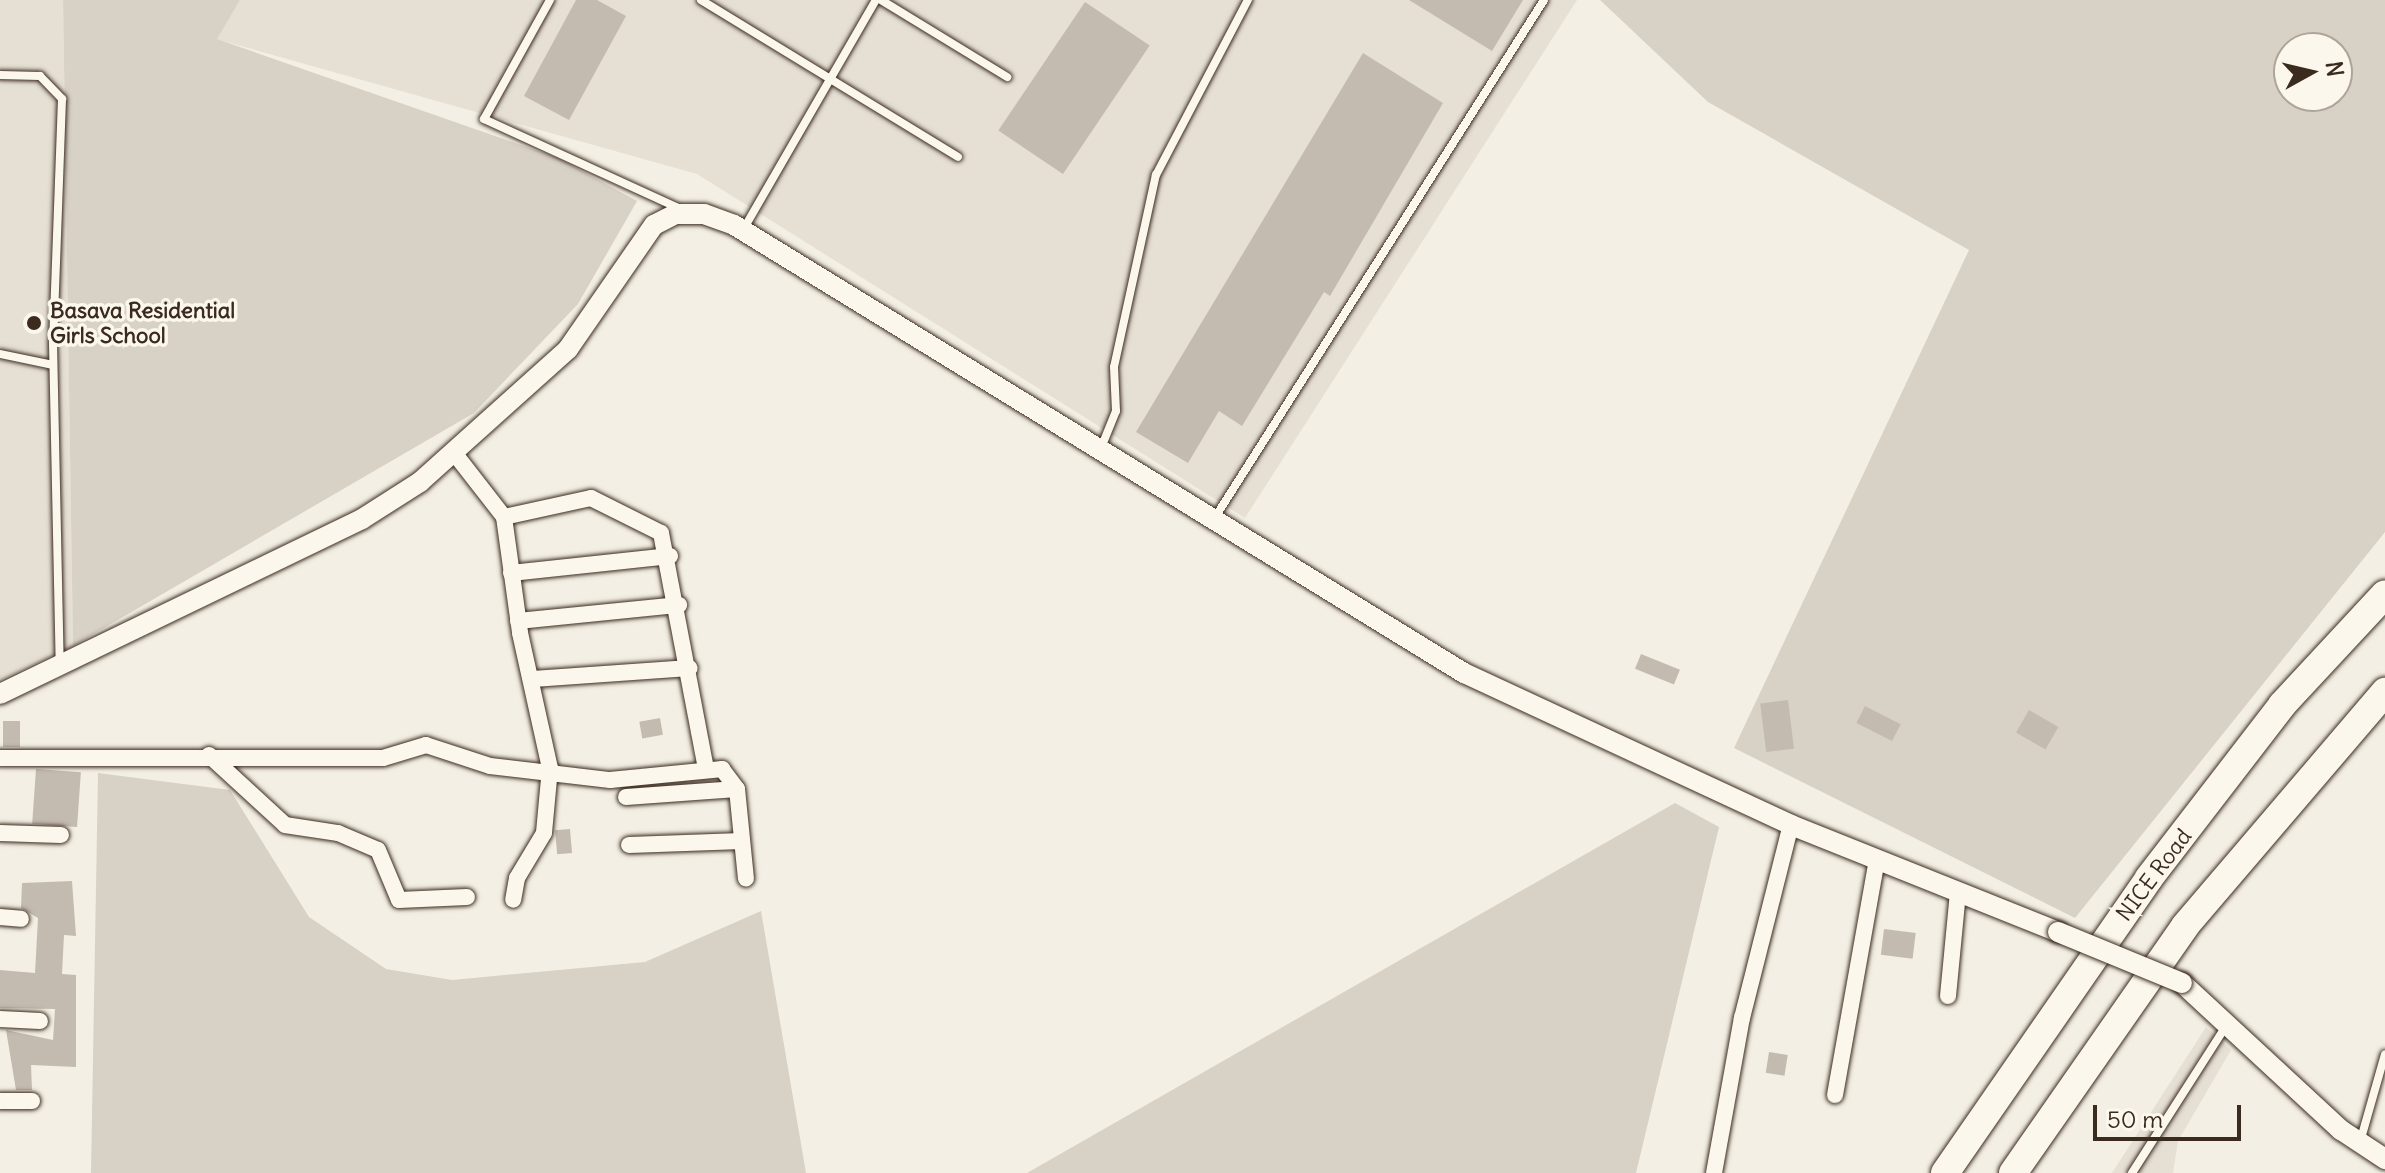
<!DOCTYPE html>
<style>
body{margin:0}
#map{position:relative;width:2385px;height:1173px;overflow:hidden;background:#f3efe4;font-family:Delius,sans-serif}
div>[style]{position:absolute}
.built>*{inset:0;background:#e5dfd4}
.green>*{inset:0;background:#d8d1c6}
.building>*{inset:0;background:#c3bbb0;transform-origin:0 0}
.roads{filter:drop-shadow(0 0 2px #3b2a1e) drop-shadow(0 0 2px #3b2a1e)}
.service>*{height:8px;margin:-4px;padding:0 4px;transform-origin:4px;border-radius:4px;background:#fbf7ec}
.minor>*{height:16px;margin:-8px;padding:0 8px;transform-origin:8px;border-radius:8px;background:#fbf7ec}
.tertiary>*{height:20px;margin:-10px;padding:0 10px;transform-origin:10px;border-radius:10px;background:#fbf7ec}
.motorway>*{height:28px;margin:-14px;padding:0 14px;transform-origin:14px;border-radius:14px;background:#fbf7ec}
.bridges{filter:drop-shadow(0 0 2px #3b2a1e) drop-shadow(0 0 2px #3b2a1e)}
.tertiary-bridge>*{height:20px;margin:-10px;padding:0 10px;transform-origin:10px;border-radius:10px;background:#fbf7ec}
.dots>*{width:22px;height:22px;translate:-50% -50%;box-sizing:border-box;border:4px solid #fbf7ec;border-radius:50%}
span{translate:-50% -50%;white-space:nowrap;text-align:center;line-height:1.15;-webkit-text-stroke:7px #fbf7ec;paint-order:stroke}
.poi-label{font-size:22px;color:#3b2a1e;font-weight:700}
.left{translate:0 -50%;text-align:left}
.street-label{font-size:22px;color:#3b2a1e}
.north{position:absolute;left:2273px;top:32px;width:80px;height:80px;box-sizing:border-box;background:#fbf7ec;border:2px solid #aea59a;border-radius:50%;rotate:82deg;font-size:22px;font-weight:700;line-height:32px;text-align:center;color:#3b2a1e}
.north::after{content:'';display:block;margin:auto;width:28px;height:36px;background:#3b2a1e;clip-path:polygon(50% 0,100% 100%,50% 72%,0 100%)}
.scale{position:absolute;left:2093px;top:1105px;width:148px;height:36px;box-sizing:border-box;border:4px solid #3b2a1e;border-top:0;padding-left:10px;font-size:24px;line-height:28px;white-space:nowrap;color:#3b2a1e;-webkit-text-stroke:6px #fbf7ec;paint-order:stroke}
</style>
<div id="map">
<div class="built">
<i style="clip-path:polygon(0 0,63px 0,73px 646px,0 680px)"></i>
<i style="clip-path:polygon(240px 0,1577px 0,1245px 518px,697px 174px,216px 39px)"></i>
<i style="clip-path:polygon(2206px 1027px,2231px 1050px,2178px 1141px,2173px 1173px,2112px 1173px)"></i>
</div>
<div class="green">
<i style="clip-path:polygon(63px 0,240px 0,217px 39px,558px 158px,637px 201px,578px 304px,474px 413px,73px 646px)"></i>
<i style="clip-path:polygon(evenodd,1600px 0,2385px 0,2385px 532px,2075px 918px,1734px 748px,1969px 250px,1708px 102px,1600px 0,2289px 48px,2337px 48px,2337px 96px,2289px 96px,2289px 48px)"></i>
<i style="clip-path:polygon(98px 773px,230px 790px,309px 917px,386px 969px,452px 980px,645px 962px,761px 911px,806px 1173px,91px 1173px)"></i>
<i style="clip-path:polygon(1675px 803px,1719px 827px,1636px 1173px,1027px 1173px)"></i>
</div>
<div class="building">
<i style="clip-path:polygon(576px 0,597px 0,626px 16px,569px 120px,524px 96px)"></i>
<i style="clip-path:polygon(1409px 0,1523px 0,1492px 51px)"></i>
<i style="left:1085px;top:2px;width:78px;height:155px;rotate:34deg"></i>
<i style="clip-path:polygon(1363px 53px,1443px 103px,1330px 296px,1324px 292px,1242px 426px,1219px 411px,1188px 463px,1136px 432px)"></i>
<i style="left:1641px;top:654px;width:42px;height:16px;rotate:22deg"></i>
<i style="left:1788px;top:700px;width:49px;height:28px;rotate:83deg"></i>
<i style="left:1865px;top:706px;width:40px;height:19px;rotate:27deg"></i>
<i style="left:2029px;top:710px;width:34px;height:26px;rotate:30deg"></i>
<i style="left:660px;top:718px;width:17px;height:21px;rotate:80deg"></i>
<i style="left:3px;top:721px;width:17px;height:26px"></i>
<i style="left:36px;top:769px;width:45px;height:55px;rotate:4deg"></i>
<i style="left:570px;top:829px;width:24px;height:15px;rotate:85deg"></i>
<i style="clip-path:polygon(72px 881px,76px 936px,64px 935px,62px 974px,76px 975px,76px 1067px,31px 1065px,32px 1090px,16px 1090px,6px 1030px,53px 1040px,55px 1009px,0 1008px,0 970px,35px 973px,38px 918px,21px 908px,22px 883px)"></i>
<i style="left:1884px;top:929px;width:32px;height:26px;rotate:7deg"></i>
<i style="left:1769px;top:1052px;width:19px;height:21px;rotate:9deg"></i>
</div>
<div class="roads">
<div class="service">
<i style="left:550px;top:0;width:136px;rotate:119deg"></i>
<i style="left:484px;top:119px;width:219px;rotate:24.6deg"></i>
<i style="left:701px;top:0;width:301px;rotate:31.4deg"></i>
<i style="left:881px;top:0;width:148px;rotate:31.4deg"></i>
<i style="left:0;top:75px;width:40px;rotate:1.4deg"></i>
<i style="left:40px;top:76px;width:32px;rotate:46deg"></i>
<i style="left:62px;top:99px;width:244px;rotate:92.1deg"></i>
<i style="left:53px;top:343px;width:321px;rotate:88.8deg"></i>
<i style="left:743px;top:230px;width:266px;rotate:-60deg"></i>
<i style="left:0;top:354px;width:54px;rotate:11.7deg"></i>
<i style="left:1101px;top:448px;width:40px;rotate:-68deg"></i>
<i style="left:1116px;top:411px;width:44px;rotate:-92.6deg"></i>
<i style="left:1114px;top:367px;width:197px;rotate:-77.7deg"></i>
<i style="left:1156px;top:175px;width:198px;rotate:-62.3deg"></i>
<i style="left:1214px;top:519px;width:615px;rotate:-57.55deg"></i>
<i style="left:2360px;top:1142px;width:91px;rotate:-74.1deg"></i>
<i style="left:2132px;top:1173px;width:174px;rotate:-57.4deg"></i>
</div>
<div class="minor">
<i style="left:455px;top:454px;width:80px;rotate:52.1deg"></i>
<i style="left:504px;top:517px;width:117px;rotate:82.1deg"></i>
<i style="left:520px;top:633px;width:138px;rotate:77.5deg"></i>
<i style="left:550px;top:768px;width:65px;rotate:95.3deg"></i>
<i style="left:544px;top:833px;width:52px;rotate:121deg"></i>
<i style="left:517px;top:878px;width:22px;rotate:100deg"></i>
<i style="left:504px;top:517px;width:89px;rotate:-12.3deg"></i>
<i style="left:591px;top:498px;width:78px;rotate:26.6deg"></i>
<i style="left:661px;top:533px;width:239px;rotate:79.2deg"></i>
<i style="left:511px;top:573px;width:160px;rotate:-6.1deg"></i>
<i style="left:518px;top:621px;width:162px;rotate:-5.7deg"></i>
<i style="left:533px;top:679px;width:157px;rotate:-4deg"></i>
<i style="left:209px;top:755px;width:103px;rotate:42.6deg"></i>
<i style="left:285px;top:825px;width:54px;rotate:8.6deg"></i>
<i style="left:338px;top:833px;width:43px;rotate:23deg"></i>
<i style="left:378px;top:850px;width:54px;rotate:67.2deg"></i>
<i style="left:399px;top:900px;width:68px;rotate:-2.5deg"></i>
<i style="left:0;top:758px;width:383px"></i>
<i style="left:383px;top:758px;width:45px;rotate:-16.8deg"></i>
<i style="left:426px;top:745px;width:67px;rotate:18.2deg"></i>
<i style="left:490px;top:766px;width:121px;rotate:6.7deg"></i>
<i style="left:610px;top:780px;width:113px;rotate:-5.6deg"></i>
<i style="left:722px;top:769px;width:25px;rotate:53deg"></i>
<i style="left:737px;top:789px;width:90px;rotate:84.3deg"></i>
<i style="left:626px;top:797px;width:111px;rotate:-4.1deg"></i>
<i style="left:0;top:833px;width:61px;rotate:1.9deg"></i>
<i style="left:629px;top:845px;width:113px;rotate:-2deg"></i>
<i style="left:0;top:917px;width:21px;rotate:5deg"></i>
<i style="left:1948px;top:996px;width:104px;rotate:-84.5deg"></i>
<i style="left:0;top:1019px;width:40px;rotate:2.9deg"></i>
<i style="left:1835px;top:1095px;width:239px;rotate:-79.9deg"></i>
<i style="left:0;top:1101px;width:32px"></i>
<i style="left:1714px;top:1173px;width:158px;rotate:-79.8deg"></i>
<i style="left:1742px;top:1018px;width:199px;rotate:-75.8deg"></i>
</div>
<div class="tertiary">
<i style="left:0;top:694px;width:402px;rotate:-25.8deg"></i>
<i style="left:362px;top:519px;width:69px;rotate:-32.5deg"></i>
<i style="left:420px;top:482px;width:199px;rotate:-41.9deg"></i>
<i style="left:568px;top:349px;width:151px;rotate:-55.3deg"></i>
<i style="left:654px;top:225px;width:25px;rotate:-27deg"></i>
<i style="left:676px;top:214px;width:28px"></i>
<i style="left:704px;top:214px;width:32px;rotate:20deg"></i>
<i style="left:734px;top:225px;width:857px;rotate:31.54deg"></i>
<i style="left:1464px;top:673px;width:361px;rotate:24.9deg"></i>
<i style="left:1791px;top:825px;width:288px;rotate:21.8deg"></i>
<i style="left:2182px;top:983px;width:217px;rotate:42.8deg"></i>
<i style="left:2341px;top:1130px;width:53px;rotate:33.4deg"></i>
</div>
<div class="motorway">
<i style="left:1945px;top:1173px;width:359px;rotate:-55.3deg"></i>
<i style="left:2149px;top:878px;width:218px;rotate:-52.4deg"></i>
<i style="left:2282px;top:705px;width:151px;rotate:-47.1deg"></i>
<i style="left:2013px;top:1173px;width:301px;rotate:-55.1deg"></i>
<i style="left:2185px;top:926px;width:308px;rotate:-49.5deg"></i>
</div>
</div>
<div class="bridges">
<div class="tertiary-bridge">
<i style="left:2058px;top:932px;width:134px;rotate:22.4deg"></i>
</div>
</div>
<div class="dots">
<i style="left:34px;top:323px;background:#3b2a1e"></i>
</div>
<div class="poi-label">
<span class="left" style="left:50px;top:323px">Basava Residential<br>Girls School</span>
</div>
<div class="street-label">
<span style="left:2154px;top:875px;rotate:-53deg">NICE Road</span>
</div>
<div class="north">N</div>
<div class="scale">50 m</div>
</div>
